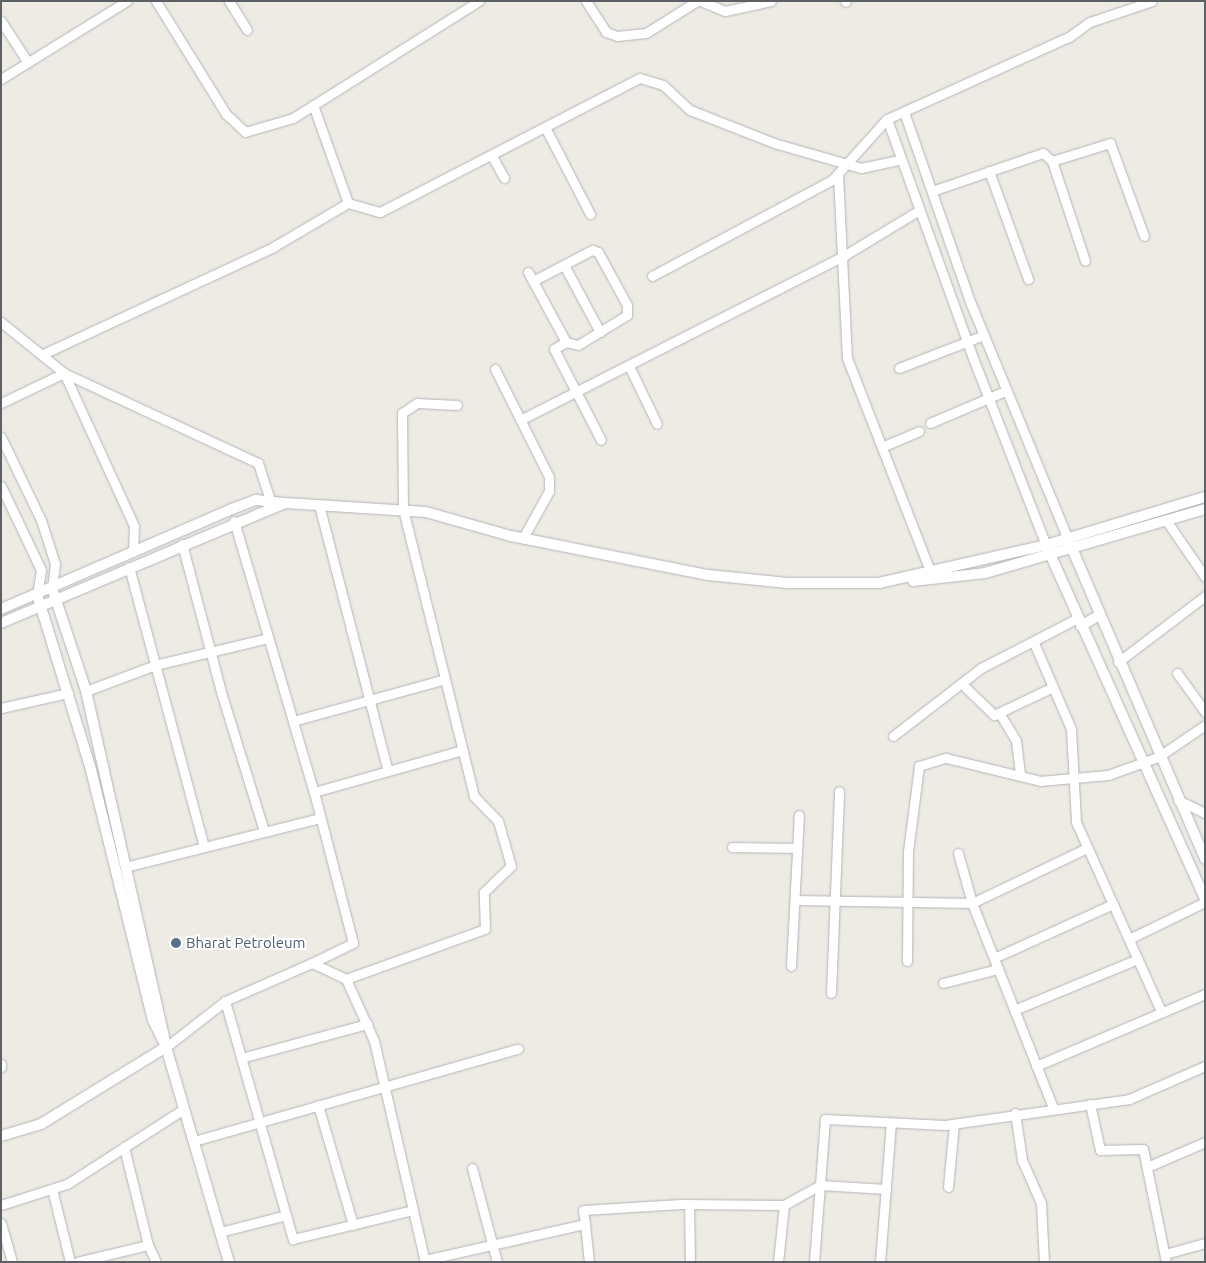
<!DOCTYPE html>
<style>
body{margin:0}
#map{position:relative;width:1206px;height:1263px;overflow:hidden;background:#eeebe5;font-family:Ubuntu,sans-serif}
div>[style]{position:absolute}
.roads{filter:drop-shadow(0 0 1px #b2b5b8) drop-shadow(0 0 1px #b2b5b8)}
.minor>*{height:9px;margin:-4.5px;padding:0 4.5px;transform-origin:4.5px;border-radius:4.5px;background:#fff}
.tertiary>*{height:10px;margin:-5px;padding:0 5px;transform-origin:5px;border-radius:5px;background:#fff}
.dots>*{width:14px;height:14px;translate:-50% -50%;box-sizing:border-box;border:2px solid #fff;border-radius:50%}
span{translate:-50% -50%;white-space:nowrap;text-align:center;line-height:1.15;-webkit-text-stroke:4px #fff;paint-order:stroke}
.service-label{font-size:15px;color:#4e5e75}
.left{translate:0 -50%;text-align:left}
.frame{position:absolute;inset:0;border:2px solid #5d6064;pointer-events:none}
</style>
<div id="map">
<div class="roads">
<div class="minor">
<i style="left:156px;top:1px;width:133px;rotate:58.2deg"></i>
<i style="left:226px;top:114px;width:26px;rotate:43deg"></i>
<i style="left:245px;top:132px;width:50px;rotate:-16.3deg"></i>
<i style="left:293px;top:118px;width:220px;rotate:-32.2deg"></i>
<i style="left:229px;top:1px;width:34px;rotate:58deg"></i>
<i style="left:586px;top:1px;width:37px;rotate:57deg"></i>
<i style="left:606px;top:32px;width:12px;rotate:20deg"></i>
<i style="left:617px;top:36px;width:29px;rotate:-6deg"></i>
<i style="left:646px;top:33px;width:60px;rotate:-32.1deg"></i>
<i style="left:701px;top:1px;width:26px;rotate:23deg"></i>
<i style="left:725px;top:11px;width:47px;rotate:-12.3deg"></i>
<i style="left:845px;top:1px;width:1px;rotate:45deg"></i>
<i style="left:1px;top:21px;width:48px;rotate:57deg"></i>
<i style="left:1px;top:79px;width:148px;rotate:-31.8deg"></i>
<i style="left:313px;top:105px;width:104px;rotate:70.3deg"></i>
<i style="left:904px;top:112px;width:203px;rotate:70.8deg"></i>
<i style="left:971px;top:304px;width:254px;rotate:67.6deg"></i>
<i style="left:887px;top:119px;width:254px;rotate:70.2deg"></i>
<i style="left:973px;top:358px;width:201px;rotate:68.7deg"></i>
<i style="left:546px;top:129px;width:96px;rotate:62.6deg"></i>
<i style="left:492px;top:156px;width:25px;rotate:61deg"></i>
<i style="left:1052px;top:161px;width:105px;rotate:71.7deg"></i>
<i style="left:989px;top:171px;width:115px;rotate:70.1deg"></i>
<i style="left:838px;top:175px;width:183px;rotate:87.2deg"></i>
<i style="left:847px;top:358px;width:231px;rotate:68.7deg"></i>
<i style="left:932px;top:191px;width:117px;rotate:-18.9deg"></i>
<i style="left:1043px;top:153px;width:12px;rotate:42deg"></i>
<i style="left:1052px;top:161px;width:61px;rotate:-17.2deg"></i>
<i style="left:1110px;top:143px;width:99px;rotate:69.9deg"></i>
<i style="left:348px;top:203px;width:33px;rotate:16deg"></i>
<i style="left:380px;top:212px;width:292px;rotate:-27.3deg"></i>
<i style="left:640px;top:78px;width:24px;rotate:17deg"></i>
<i style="left:663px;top:85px;width:37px;rotate:43deg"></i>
<i style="left:690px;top:110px;width:90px;rotate:21.4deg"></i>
<i style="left:774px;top:143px;width:91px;rotate:16deg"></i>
<i style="left:861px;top:168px;width:40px;rotate:-12deg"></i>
<i style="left:564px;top:265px;width:76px;rotate:61.8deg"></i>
<i style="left:528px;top:272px;width:80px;rotate:61.5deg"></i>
<i style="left:566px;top:342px;width:14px;rotate:150deg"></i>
<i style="left:554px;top:349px;width:102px;rotate:62.7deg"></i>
<i style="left:652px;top:276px;width:204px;rotate:-28.1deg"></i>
<i style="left:832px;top:180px;width:82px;rotate:-48deg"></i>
<i style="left:887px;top:119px;width:200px;rotate:-24.3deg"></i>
<i style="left:1069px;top:37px;width:26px;rotate:-36deg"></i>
<i style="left:1090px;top:22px;width:65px;rotate:-18.7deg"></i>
<i style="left:533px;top:281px;width:67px;rotate:-27.7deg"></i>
<i style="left:592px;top:250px;width:6px;rotate:18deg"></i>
<i style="left:598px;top:252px;width:60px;rotate:61.3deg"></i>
<i style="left:627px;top:305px;width:10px;rotate:90deg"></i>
<i style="left:627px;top:315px;width:57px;rotate:148.5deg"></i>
<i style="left:578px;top:345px;width:12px;rotate:-166deg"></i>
<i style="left:1px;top:322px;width:81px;rotate:39deg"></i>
<i style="left:64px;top:373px;width:214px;rotate:24.9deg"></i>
<i style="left:258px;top:463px;width:38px;rotate:72deg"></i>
<i style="left:43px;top:354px;width:254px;rotate:-24.9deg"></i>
<i style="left:273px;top:247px;width:87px;rotate:-30.4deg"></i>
<i style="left:629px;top:366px;width:64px;rotate:64.2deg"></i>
<i style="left:899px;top:368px;width:91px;rotate:-21.2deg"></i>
<i style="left:495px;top:369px;width:121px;rotate:63.4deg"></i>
<i style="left:549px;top:477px;width:14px;rotate:90deg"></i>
<i style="left:549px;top:491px;width:54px;rotate:119deg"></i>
<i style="left:1px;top:403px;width:70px;rotate:-25.5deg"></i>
<i style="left:64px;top:373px;width:168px;rotate:65.4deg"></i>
<i style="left:134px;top:526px;width:26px;rotate:92deg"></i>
<i style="left:522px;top:419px;width:362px;rotate:-26.9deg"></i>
<i style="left:845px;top:255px;width:85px;rotate:-31.1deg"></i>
<i style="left:930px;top:423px;width:82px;rotate:-23.1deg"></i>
<i style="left:1px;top:437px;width:92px;rotate:64.3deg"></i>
<i style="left:41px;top:520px;width:46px;rotate:72.3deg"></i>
<i style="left:55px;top:564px;width:24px;rotate:97deg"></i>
<i style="left:884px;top:446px;width:38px;rotate:-23deg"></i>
<i style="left:1px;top:486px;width:93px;rotate:64.5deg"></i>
<i style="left:41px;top:570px;width:24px;rotate:99deg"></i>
<i style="left:319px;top:505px;width:275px;rotate:75.5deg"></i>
<i style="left:234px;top:521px;width:283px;rotate:73.6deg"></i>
<i style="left:314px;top:792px;width:156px;rotate:75.5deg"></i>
<i style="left:353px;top:943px;width:46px;rotate:154deg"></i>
<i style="left:1168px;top:523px;width:65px;rotate:55.6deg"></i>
<i style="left:182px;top:544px;width:153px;rotate:75.2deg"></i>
<i style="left:221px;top:692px;width:145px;rotate:72.8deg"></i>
<i style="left:129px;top:567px;width:290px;rotate:75deg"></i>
<i style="left:1034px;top:643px;width:94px;rotate:66.7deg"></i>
<i style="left:1071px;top:729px;width:93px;rotate:86.9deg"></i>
<i style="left:1076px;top:822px;width:209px;rotate:65.8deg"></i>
<i style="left:1118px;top:662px;width:109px;rotate:-37.2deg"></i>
<i style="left:1177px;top:673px;width:48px;rotate:54.3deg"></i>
<i style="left:962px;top:684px;width:45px;rotate:44.1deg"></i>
<i style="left:994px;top:715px;width:65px;rotate:-25.4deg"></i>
<i style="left:86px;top:691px;width:74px;rotate:-20.6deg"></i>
<i style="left:155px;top:665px;width:116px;rotate:-13.4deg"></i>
<i style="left:1px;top:708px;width:69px;rotate:-12.6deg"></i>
<i style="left:1000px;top:714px;width:31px;rotate:59deg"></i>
<i style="left:1016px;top:741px;width:35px;rotate:83deg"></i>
<i style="left:293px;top:721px;width:155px;rotate:-15.4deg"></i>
<i style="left:893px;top:736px;width:111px;rotate:-37.7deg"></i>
<i style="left:981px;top:668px;width:109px;rotate:-27.3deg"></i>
<i style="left:314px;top:792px;width:154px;rotate:-15.8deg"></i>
<i style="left:1178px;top:800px;width:30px;rotate:26deg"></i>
<i style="left:732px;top:847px;width:65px;rotate:0.9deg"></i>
<i style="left:958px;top:853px;width:52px;rotate:74.4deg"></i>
<i style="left:972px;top:903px;width:127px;rotate:-25.6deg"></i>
<i style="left:129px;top:866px;width:197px;rotate:-14.1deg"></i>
<i style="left:795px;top:900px;width:177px;rotate:1deg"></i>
<i style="left:972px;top:903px;width:220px;rotate:68.4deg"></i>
<i style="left:1129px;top:939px;width:85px;rotate:-26deg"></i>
<i style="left:994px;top:958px;width:131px;rotate:-24.4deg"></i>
<i style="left:907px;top:961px;width:110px;rotate:-89.5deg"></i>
<i style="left:908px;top:851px;width:86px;rotate:-82.6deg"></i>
<i style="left:919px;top:766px;width:28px;rotate:-17deg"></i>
<i style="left:946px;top:758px;width:97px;rotate:13.7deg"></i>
<i style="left:1040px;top:781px;width:68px;rotate:-5deg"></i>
<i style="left:1108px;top:775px;width:53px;rotate:-19.8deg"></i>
<i style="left:1158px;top:757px;width:57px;rotate:-34.2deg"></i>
<i style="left:791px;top:966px;width:151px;rotate:-87deg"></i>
<i style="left:346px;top:979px;width:148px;rotate:-19.8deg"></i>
<i style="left:485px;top:929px;width:37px;rotate:-92deg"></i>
<i style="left:484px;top:892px;width:37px;rotate:-44deg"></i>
<i style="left:511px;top:866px;width:47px;rotate:-106.1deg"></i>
<i style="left:498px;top:821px;width:35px;rotate:-134deg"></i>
<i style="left:474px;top:796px;width:295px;rotate:-103.9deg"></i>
<i style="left:403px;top:510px;width:97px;rotate:-90.6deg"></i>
<i style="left:402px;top:413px;width:18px;rotate:-34deg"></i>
<i style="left:417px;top:403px;width:40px;rotate:2.9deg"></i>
<i style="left:943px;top:983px;width:57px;rotate:-14.3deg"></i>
<i style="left:831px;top:993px;width:202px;rotate:-87.7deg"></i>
<i style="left:225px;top:1001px;width:248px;rotate:74.1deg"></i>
<i style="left:293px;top:1239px;width:123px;rotate:-13.6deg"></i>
<i style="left:1014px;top:1010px;width:134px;rotate:-22.4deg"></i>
<i style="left:166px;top:1047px;width:75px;rotate:-37.9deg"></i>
<i style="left:225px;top:1001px;width:95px;rotate:-23.6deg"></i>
<i style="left:312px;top:963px;width:38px;rotate:25deg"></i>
<i style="left:346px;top:979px;width:68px;rotate:65.7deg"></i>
<i style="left:374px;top:1041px;width:227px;rotate:77deg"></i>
<i style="left:241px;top:1058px;width:131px;rotate:-15.1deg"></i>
<i style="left:1px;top:1064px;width:3px;rotate:90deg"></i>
<i style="left:1036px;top:1066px;width:184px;rotate:-23.1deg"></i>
<i style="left:1090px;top:1104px;width:47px;rotate:77.7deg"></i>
<i style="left:1100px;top:1150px;width:43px;rotate:-1.3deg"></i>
<i style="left:1143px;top:1149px;width:115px;rotate:78.5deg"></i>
<i style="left:318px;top:1105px;width:125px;rotate:73.7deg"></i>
<i style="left:1015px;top:1113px;width:48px;rotate:81.5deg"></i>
<i style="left:1022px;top:1160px;width:47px;rotate:66.2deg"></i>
<i style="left:1041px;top:1203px;width:59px;rotate:87.1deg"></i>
<i style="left:194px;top:1141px;width:337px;rotate:-15.9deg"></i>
<i style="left:1147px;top:1167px;width:63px;rotate:-23.3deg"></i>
<i style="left:472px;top:1168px;width:97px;rotate:75.1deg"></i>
<i style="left:948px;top:1187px;width:63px;rotate:-84.6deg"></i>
<i style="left:52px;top:1189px;width:75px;rotate:76.1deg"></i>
<i style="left:689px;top:1204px;width:58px;rotate:89deg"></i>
<i style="left:1px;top:1205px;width:69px;rotate:-17.7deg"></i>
<i style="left:67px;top:1184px;width:139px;rotate:-32.7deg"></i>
<i style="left:1px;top:1223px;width:41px;rotate:74.2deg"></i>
<i style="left:585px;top:1224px;width:14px;rotate:-98deg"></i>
<i style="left:583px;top:1210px;width:98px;rotate:-3.5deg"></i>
<i style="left:681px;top:1204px;width:103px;rotate:0.6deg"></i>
<i style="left:784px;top:1205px;width:41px;rotate:-29.1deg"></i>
<i style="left:820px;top:1185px;width:66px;rotate:3.5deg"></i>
<i style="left:220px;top:1232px;width:68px;rotate:-14.4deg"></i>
<i style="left:148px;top:1245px;width:19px;rotate:65deg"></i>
<i style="left:1165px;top:1254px;width:41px;rotate:-15.4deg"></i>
<i style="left:425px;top:1260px;width:164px;rotate:-12.7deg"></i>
<i style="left:585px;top:1224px;width:38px;rotate:84deg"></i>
<i style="left:77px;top:1262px;width:73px;rotate:-13.5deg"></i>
<i style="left:148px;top:1245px;width:101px;rotate:-103.8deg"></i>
<i style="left:778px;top:1262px;width:57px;rotate:-84deg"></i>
<i style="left:814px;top:1262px;width:143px;rotate:-85.6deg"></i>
<i style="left:825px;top:1119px;width:120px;rotate:2.9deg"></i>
<i style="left:945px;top:1125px;width:186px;rotate:-8deg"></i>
<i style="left:1129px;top:1099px;width:83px;rotate:-23.5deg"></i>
<i style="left:880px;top:1262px;width:139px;rotate:-85.5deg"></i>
</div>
<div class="tertiary">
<i style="left:1068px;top:539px;width:348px;rotate:66.8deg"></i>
<i style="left:1046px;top:545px;width:387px;rotate:65.8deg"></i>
<i style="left:913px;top:581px;width:72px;rotate:-6.3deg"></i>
<i style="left:985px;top:573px;width:229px;rotate:-16.2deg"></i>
<i style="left:52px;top:588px;width:108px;rotate:71.7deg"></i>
<i style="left:86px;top:691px;width:365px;rotate:77.3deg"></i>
<i style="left:166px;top:1047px;width:224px;rotate:73.7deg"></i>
<i style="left:37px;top:594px;width:180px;rotate:72.9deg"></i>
<i style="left:90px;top:766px;width:262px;rotate:76.1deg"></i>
<i style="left:153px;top:1020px;width:30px;rotate:64deg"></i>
<i style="left:1px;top:609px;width:252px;rotate:-23.4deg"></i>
<i style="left:232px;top:509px;width:26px;rotate:-21deg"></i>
<i style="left:256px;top:500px;width:28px;rotate:6deg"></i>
<i style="left:1px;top:623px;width:308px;rotate:-22.9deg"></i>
<i style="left:285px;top:503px;width:141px;rotate:3.7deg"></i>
<i style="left:426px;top:512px;width:88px;rotate:15.8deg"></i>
<i style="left:511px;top:536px;width:201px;rotate:11.2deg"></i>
<i style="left:708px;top:575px;width:80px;rotate:5.7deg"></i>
<i style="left:788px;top:583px;width:91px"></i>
<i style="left:879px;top:583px;width:171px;rotate:-12.8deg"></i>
<i style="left:1046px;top:545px;width:166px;rotate:-16.8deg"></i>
<i style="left:1081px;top:626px;width:21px;rotate:-31deg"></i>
<i style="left:1px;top:1136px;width:42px;rotate:-16.7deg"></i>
<i style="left:41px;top:1124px;width:147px;rotate:-31.6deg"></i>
</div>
</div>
<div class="dots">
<i style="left:176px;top:943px;background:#5c6f8a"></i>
</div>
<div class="service-label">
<span class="left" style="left:186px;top:943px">Bharat Petroleum</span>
</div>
<div class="frame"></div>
</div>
